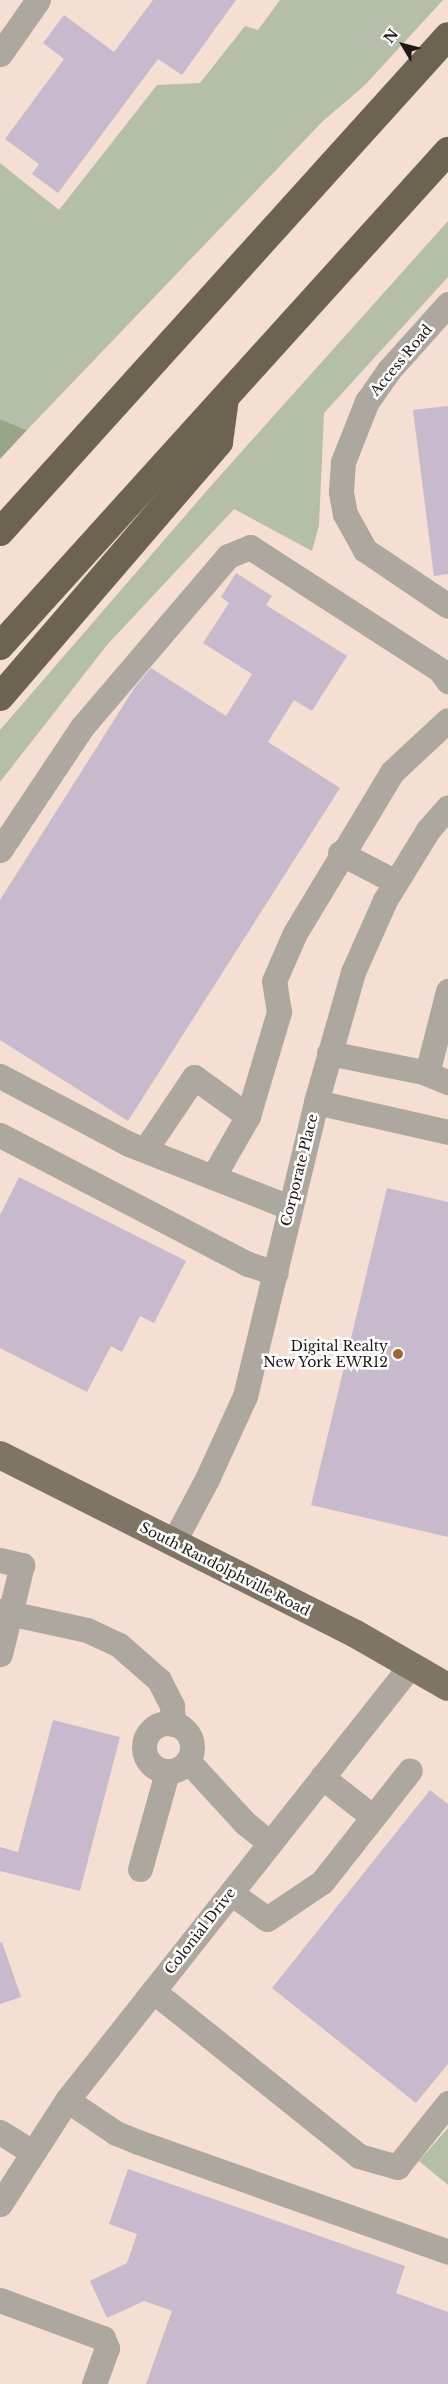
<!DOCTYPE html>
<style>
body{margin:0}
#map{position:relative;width:448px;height:2384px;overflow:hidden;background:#f5ded2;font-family:"Libre Baskerville",serif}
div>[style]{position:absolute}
.green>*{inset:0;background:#b5bea9}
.forest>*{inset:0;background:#99a686}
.building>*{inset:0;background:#c7bacd}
.minor>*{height:25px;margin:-12.5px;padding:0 12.5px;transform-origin:12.5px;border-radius:12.5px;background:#aca79f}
.minor>.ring{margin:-12.5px;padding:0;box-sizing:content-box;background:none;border:25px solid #aca79f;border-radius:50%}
.major>*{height:28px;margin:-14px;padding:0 14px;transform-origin:14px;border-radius:14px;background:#7e7565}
.highway>*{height:28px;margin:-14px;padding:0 14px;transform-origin:14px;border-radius:14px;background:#6d6351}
.dots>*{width:14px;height:14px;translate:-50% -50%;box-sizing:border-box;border:2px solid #fff;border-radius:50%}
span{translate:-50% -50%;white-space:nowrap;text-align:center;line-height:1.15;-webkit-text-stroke:5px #fff;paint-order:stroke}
.street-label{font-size:14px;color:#201814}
.poi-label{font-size:14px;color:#201814}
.right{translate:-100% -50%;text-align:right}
.north{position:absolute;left:378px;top:20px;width:50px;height:50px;-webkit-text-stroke:4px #fff;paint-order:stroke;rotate:307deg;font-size:14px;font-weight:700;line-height:20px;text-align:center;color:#201814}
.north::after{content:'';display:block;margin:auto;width:18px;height:22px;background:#201814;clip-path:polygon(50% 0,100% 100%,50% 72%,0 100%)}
</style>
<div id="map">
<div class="green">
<i style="clip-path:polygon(280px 0,443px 0,365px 85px,323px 121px,27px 430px,0 419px,0 163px,59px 210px,157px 85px,200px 83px,245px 26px,258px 30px)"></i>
<i style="clip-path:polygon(448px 221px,448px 277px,324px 413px,319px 525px,312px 551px,234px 509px,107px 645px,0 782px,0 730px,210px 487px)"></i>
<i style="clip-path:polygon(448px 2128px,448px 2185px,419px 2161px)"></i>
</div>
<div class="forest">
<i style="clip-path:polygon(0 419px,27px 430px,0 459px)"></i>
</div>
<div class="building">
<i style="clip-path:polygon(153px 0,236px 0,182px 75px,158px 59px,58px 193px,32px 174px,39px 164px,5px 139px,64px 59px,43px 43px,64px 15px,114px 52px)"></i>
<i style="clip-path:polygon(448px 406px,448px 574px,434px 576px,413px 410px)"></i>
<i style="clip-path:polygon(236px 573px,272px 596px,266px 605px,347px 656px,312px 711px,294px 700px,268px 742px,340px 788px,128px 1121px,0 1040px,0 900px,135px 687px,151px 668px,226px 716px,252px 674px,203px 643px,229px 603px,221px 597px)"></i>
<i style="clip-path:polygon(19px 1177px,186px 1261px,154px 1323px,140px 1316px,122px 1352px,111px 1346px,87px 1392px,0 1348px,0 1215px)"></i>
<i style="clip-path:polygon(387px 1188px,448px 1202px,448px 1537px,311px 1505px)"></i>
<i style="clip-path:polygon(53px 1720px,120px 1737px,80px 1891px,0 1871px,0 1847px,18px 1852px)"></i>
<i style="clip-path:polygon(430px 1790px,448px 1804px,448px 2064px,416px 2103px,272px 1988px)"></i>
<i style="clip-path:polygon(2px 1942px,21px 1997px,0 2004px,0 1943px)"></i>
<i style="clip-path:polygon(128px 2169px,405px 2266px,396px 2293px,448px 2312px,448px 2384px,146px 2384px,172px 2311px,144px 2301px,107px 2318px,90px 2281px,127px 2263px,137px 2234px,109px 2224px)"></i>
</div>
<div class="minor">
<i style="left:0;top:54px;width:66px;rotate:-54.9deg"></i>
<i style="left:448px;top:304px;width:89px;rotate:131.8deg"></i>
<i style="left:389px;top:370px;width:38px;rotate:125deg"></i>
<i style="left:367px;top:401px;width:66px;rotate:111.5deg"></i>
<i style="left:343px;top:462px;width:30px;rotate:94deg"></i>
<i style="left:341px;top:492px;width:22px;rotate:80deg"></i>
<i style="left:345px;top:514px;width:41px;rotate:60.9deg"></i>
<i style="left:365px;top:550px;width:100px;rotate:34deg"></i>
<i style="left:0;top:850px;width:148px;rotate:-56.3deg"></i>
<i style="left:82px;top:727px;width:225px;rotate:-49.5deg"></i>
<i style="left:228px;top:556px;width:24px;rotate:-22deg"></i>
<i style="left:250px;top:547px;width:226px;rotate:32.9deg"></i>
<i style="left:440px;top:670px;width:14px;rotate:54deg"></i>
<i style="left:340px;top:853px;width:63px;rotate:27.4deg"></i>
<i style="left:329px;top:1053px;width:96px;rotate:11.4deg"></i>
<i style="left:423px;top:1072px;width:27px;rotate:22deg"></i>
<i style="left:427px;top:1073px;width:85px;rotate:-75.6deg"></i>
<i style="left:0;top:1076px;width:146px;rotate:27.8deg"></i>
<i style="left:129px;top:1144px;width:172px;rotate:21.5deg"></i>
<i style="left:316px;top:1102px;width:135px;rotate:12.8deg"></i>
<i style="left:0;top:1135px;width:280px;rotate:27.5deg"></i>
<i style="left:248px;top:1264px;width:29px;rotate:18deg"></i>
<i style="left:145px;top:1150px;width:88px;rotate:-56.1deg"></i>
<i style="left:194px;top:1077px;width:67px;rotate:35.8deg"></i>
<i style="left:213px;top:1177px;width:70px;rotate:-60.2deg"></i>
<i style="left:248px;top:1116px;width:109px;rotate:-73.4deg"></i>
<i style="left:279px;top:1012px;width:31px;rotate:-99deg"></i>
<i style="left:274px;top:981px;width:52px;rotate:-66.4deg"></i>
<i style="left:295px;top:933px;width:188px;rotate:-58.9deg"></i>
<i style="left:392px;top:772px;width:76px;rotate:-42.9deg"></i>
<i style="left:173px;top:1543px;width:72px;rotate:-62deg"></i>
<i style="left:207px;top:1479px;width:91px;rotate:-65.4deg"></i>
<i style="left:245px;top:1396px;width:302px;rotate:-76.4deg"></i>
<i style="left:316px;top:1102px;width:135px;rotate:-74.1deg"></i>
<i style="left:353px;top:972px;width:79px;rotate:-66deg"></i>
<i style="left:385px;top:900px;width:82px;rotate:-58.4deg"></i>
<i style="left:428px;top:830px;width:30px;rotate:-49deg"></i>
<i style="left:0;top:1560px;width:23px;rotate:13deg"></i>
<i style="left:22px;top:1565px;width:92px;rotate:103.9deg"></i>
<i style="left:0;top:1611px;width:89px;rotate:12.3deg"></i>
<i style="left:87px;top:1630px;width:35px;rotate:25deg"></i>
<i style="left:119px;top:1645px;width:53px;rotate:41.2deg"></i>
<i style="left:159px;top:1680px;width:29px;rotate:63deg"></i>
<i style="left:172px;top:1706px;width:18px;rotate:87deg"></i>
<i class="ring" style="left:144px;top:1723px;width:23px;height:23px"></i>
<i style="left:188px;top:1761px;width:84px;rotate:47.4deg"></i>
<i style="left:245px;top:1823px;width:32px;rotate:39deg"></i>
<i style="left:322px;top:1777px;width:65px;rotate:38.1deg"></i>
<i style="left:140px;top:1869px;width:101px;rotate:-74.4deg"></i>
<i style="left:231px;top:1893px;width:44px;rotate:35.8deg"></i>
<i style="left:267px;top:1919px;width:66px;rotate:-33.9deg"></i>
<i style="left:322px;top:1882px;width:142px;rotate:-51.8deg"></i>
<i style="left:153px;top:1991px;width:264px;rotate:38.7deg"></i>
<i style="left:359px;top:2156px;width:40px;rotate:16deg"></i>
<i style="left:397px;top:2167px;width:82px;rotate:-51.4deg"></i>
<i style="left:67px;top:2100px;width:59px;rotate:34deg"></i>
<i style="left:116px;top:2133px;width:24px;rotate:22deg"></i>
<i style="left:138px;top:2142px;width:329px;rotate:19.5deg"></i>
<i style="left:0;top:2132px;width:38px;rotate:32deg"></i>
<i style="left:0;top:2204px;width:124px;rotate:-57.2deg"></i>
<i style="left:67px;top:2100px;width:555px;rotate:-51.66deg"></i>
<i style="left:0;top:2300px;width:110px;rotate:20.3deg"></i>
<i style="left:103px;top:2338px;width:11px;rotate:68deg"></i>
<i style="left:107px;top:2348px;width:38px;rotate:110deg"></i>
</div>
<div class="major">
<i style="left:0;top:1455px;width:396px;rotate:26.7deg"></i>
<i style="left:354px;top:1633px;width:108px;rotate:29.9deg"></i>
</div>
<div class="highway">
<i style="left:0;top:532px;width:668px;rotate:-47.91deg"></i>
<i style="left:0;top:646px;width:668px;rotate:-47.85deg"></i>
<i style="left:0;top:697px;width:336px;rotate:-49.3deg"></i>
<i style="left:219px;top:442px;width:44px;rotate:-82.2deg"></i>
</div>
<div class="dots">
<i style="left:398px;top:1354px;background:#a5642f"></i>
</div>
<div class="street-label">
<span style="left:401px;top:360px;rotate:-50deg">Access Road</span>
<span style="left:299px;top:1170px;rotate:-76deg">Corporate Place</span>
<span style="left:225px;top:1569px;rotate:27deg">South Randolphville Road</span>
<span style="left:200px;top:1931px;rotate:-52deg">Colonial Drive</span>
</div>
<div class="poi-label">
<span class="right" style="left:388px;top:1354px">Digital Realty<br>New York EWR12</span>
</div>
<div class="north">N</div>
</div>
